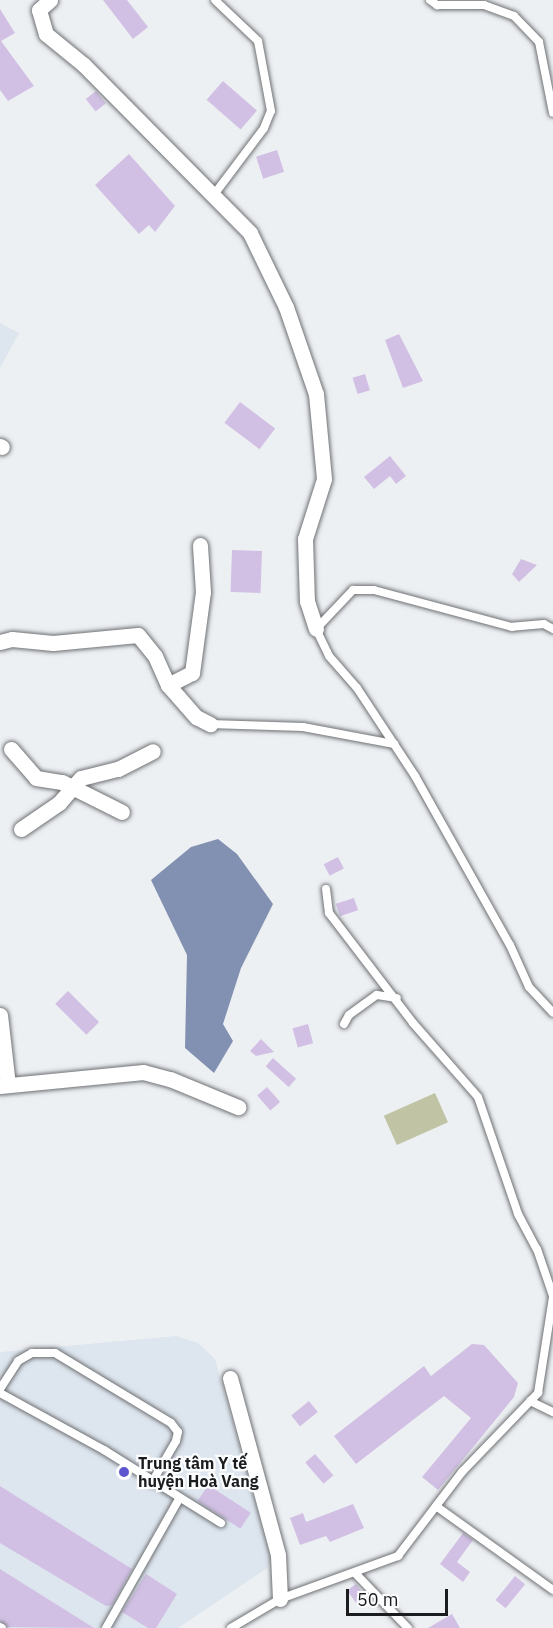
<!DOCTYPE html>
<meta charset="utf-8">
<style>
body{margin:0}
#map{position:relative;width:553px;height:1628px;overflow:hidden;background:#edf0f3;font-family:"IBM Plex Sans",sans-serif}
div>[style]{position:absolute}
.built>*{inset:0;background:#dde5ee}
.green>*{inset:0;background:#c0c3a4;transform-origin:0 0}
.water>*{inset:0;background:#8291b2}
.building>*{inset:0;background:#d1c0e4;transform-origin:0 0}
.roads{filter:drop-shadow(0 0 2px #6f7174) drop-shadow(0 0 2px #6f7174)}
.lane>*{height:8px;margin:-4px;padding:0 4px;transform-origin:4px;border-radius:4px;background:#fff}
.street>*{height:15px;margin:-7.5px;padding:0 7.5px;transform-origin:7.5px;border-radius:7.5px;background:#fff}
.dots>*{width:16px;height:16px;translate:-50% -50%;box-sizing:border-box;border:3px solid #fbfdff;border-radius:50%}
span{translate:-50% -50%;white-space:nowrap;text-align:center;line-height:1.15;-webkit-text-stroke:4.5px #fbfdff;paint-order:stroke}
.poi-label{font-size:16px;color:#1b1c1d;font-weight:700}
.left{translate:0 -50%;text-align:left}
.scale{position:absolute;left:346px;top:1589px;width:102px;height:27px;box-sizing:border-box;border:3px solid #1b1c1d;border-top:0;padding-left:8px;font-size:18px;line-height:21px;white-space:nowrap;color:#1b1c1d;-webkit-text-stroke:4px #fbfdff;paint-order:stroke}
</style>
<div id="map">
<div class="built">
<i style="clip-path:polygon(0 323px,19px 333px,0 368px)"></i>
<i style="clip-path:polygon(176px 1336px,198px 1343px,215px 1359px,271px 1559px,267px 1568px,178px 1628px,0 1628px,0 1352px)"></i>
</div>
<div class="green">
<i style="left:435px;top:1093px;width:32px;height:56px;rotate:66deg"></i>
</div>
<div class="water">
<i style="clip-path:polygon(218px 839px,237px 854px,273px 904px,241px 968px,223px 1024px,233px 1041px,214px 1073px,185px 1048px,187px 955px,151px 880px,191px 847px)"></i>
</div>
<div class="building">
<i style="clip-path:polygon(103px 0,127px 0,148px 27px,133px 39px)"></i>
<i style="clip-path:polygon(0 9px,15px 33px,1px 41px,34px 86px,8px 101px,0 90px)"></i>
<i style="left:223px;top:81px;width:45px;height:25px;rotate:41deg"></i>
<i style="left:96px;top:91px;width:16px;height:13px;rotate:52deg"></i>
<i style="left:277px;top:150px;width:23px;height:22px;rotate:72deg"></i>
<i style="clip-path:polygon(129px 154px,175px 206px,155px 232px,149px 225px,139px 234px,95px 185px)"></i>
<i style="clip-path:polygon(399px 334px,423px 381px,403px 388px,385px 340px)"></i>
<i style="left:365px;top:374px;width:17px;height:13px;rotate:73deg"></i>
<i style="left:240px;top:402px;width:44px;height:26px;rotate:37deg"></i>
<i style="clip-path:polygon(390px 456px,406px 476px,396px 484px,390px 476px,374px 489px,364px 477px)"></i>
<i style="left:232px;top:550px;width:30px;height:42px;rotate:2deg"></i>
<i style="clip-path:polygon(521px 559px,537px 565px,519px 582px,512px 574px)"></i>
<i style="left:338px;top:857px;width:13px;height:16px;rotate:63deg"></i>
<i style="left:354px;top:898px;width:13px;height:19px;rotate:72deg"></i>
<i style="left:68px;top:991px;width:44px;height:18px;rotate:45deg"></i>
<i style="left:308px;top:1024px;width:20px;height:16px;rotate:75deg"></i>
<i style="clip-path:polygon(261px 1039px,274px 1052px,256px 1056px,250px 1051px)"></i>
<i style="left:273px;top:1058px;width:31px;height:11px;rotate:42deg"></i>
<i style="left:267px;top:1087px;width:20px;height:13px;rotate:49deg"></i>
<i style="clip-path:polygon(472px 1344px,484px 1345px,518px 1383px,514px 1397px,438px 1490px,422px 1477px,471px 1418px,444px 1396px,356px 1464px,334px 1436px,424px 1366px,431px 1376px)"></i>
<i style="left:309px;top:1401px;width:14px;height:23px;rotate:51deg"></i>
<i style="left:315px;top:1454px;width:28px;height:13px;rotate:49deg"></i>
<i style="left:208px;top:1485px;width:51px;height:19px;rotate:33deg"></i>
<i style="clip-path:polygon(0 1486px,132px 1569px,112px 1605px,106px 1606px,0 1543px)"></i>
<i style="clip-path:polygon(353px 1504px,364px 1528px,330px 1542px,326px 1536px,300px 1545px,290px 1518px,303px 1513px,306px 1522px)"></i>
<i style="clip-path:polygon(463px 1533px,473px 1540px,457px 1562px,470px 1572px,463px 1582px,440px 1564px)"></i>
<i style="clip-path:polygon(0 1569px,94px 1628px,8px 1627px,0 1621px)"></i>
<i style="clip-path:polygon(146px 1574px,177px 1594px,156px 1628px,148px 1628px,122px 1612px)"></i>
<i style="left:515px;top:1576px;width:13px;height:31px;rotate:39deg"></i>
<i style="left:356px;top:1584px;width:17px;height:11px;rotate:54deg"></i>
<i style="clip-path:polygon(452px 1614px,460px 1628px,428px 1628px)"></i>
</div>
<div class="roads">
<div class="lane">
<i style="left:430px;top:0;width:9px;rotate:36deg"></i>
<i style="left:437px;top:5px;width:47px"></i>
<i style="left:484px;top:5px;width:32px;rotate:20deg"></i>
<i style="left:514px;top:16px;width:36px;rotate:46deg"></i>
<i style="left:539px;top:42px;width:72px;rotate:78.8deg"></i>
<i style="left:213px;top:196px;width:85px;rotate:-53.1deg"></i>
<i style="left:264px;top:128px;width:18px;rotate:-68deg"></i>
<i style="left:271px;top:111px;width:71px;rotate:-100.5deg"></i>
<i style="left:258px;top:41px;width:59px;rotate:-136.4deg"></i>
<i style="left:553px;top:629px;width:10px;rotate:-151deg"></i>
<i style="left:544px;top:624px;width:32px;rotate:175deg"></i>
<i style="left:512px;top:627px;width:143px;rotate:-165deg"></i>
<i style="left:374px;top:590px;width:21px;rotate:180deg"></i>
<i style="left:353px;top:590px;width:54px;rotate:133.5deg"></i>
<i style="left:316px;top:629px;width:30px;rotate:64deg"></i>
<i style="left:329px;top:656px;width:43px;rotate:48.8deg"></i>
<i style="left:357px;top:688px;width:105px;rotate:56.6deg"></i>
<i style="left:415px;top:776px;width:194px;rotate:60.7deg"></i>
<i style="left:510px;top:945px;width:46px;rotate:65.7deg"></i>
<i style="left:529px;top:987px;width:35px;rotate:47deg"></i>
<i style="left:210px;top:724px;width:93px;rotate:1.8deg"></i>
<i style="left:303px;top:727px;width:93px;rotate:10.6deg"></i>
<i style="left:326px;top:889px;width:24px;rotate:83deg"></i>
<i style="left:329px;top:913px;width:138px;rotate:52.6deg"></i>
<i style="left:413px;top:1023px;width:98px;rotate:48.7deg"></i>
<i style="left:478px;top:1097px;width:124px;rotate:71.1deg"></i>
<i style="left:518px;top:1214px;width:40px;rotate:62deg"></i>
<i style="left:537px;top:1249px;width:50px;rotate:71.2deg"></i>
<i style="left:344px;top:1024px;width:10px;rotate:-61deg"></i>
<i style="left:349px;top:1015px;width:34px;rotate:-36deg"></i>
<i style="left:377px;top:995px;width:20px;rotate:9deg"></i>
<i style="left:0;top:1389px;width:33px;rotate:-57deg"></i>
<i style="left:18px;top:1361px;width:16px;rotate:-30deg"></i>
<i style="left:32px;top:1353px;width:23px"></i>
<i style="left:55px;top:1353px;width:135px;rotate:31.1deg"></i>
<i style="left:171px;top:1423px;width:11px;rotate:52deg"></i>
<i style="left:178px;top:1432px;width:9px;rotate:103deg"></i>
<i style="left:176px;top:1441px;width:48px;rotate:120.3deg"></i>
<i style="left:0;top:1393px;width:119px;rotate:28.7deg"></i>
<i style="left:104px;top:1450px;width:138px;rotate:32deg"></i>
<i style="left:530px;top:1401px;width:25px;rotate:26deg"></i>
<i style="left:436px;top:1506px;width:144px;rotate:35.7deg"></i>
<i style="left:356px;top:1574px;width:75px;rotate:46.1deg"></i>
<i style="left:0;top:1627px;width:2px;rotate:27deg"></i>
<i style="left:106px;top:1628px;width:148px;rotate:-60.5deg"></i>
<i style="left:231px;top:1628px;width:57px;rotate:-30.6deg"></i>
<i style="left:280px;top:1599px;width:126px;rotate:-20deg"></i>
<i style="left:398px;top:1556px;width:106px;rotate:-52.7deg"></i>
<i style="left:462px;top:1472px;width:110px;rotate:-46.1deg"></i>
<i style="left:538px;top:1393px;width:97px;rotate:-81.1deg"></i>
</div>
<div class="street">
<i style="left:50px;top:0;width:15px;rotate:138deg"></i>
<i style="left:39px;top:10px;width:25px;rotate:74deg"></i>
<i style="left:46px;top:34px;width:49px;rotate:39.2deg"></i>
<i style="left:84px;top:65px;width:236px;rotate:45.3deg"></i>
<i style="left:250px;top:233px;width:82px;rotate:64.1deg"></i>
<i style="left:286px;top:307px;width:92px;rotate:71deg"></i>
<i style="left:316px;top:394px;width:85px;rotate:84.6deg"></i>
<i style="left:324px;top:479px;width:63px;rotate:107.6deg"></i>
<i style="left:305px;top:539px;width:62px;rotate:88.2deg"></i>
<i style="left:307px;top:601px;width:29px;rotate:72deg"></i>
<i style="left:0;top:446px;width:2px;rotate:27deg"></i>
<i style="left:0;top:642px;width:12px;rotate:-14deg"></i>
<i style="left:12px;top:639px;width:41px;rotate:5.6deg"></i>
<i style="left:53px;top:643px;width:85px;rotate:-5.4deg"></i>
<i style="left:138px;top:635px;width:27px;rotate:51deg"></i>
<i style="left:155px;top:656px;width:32px;rotate:66deg"></i>
<i style="left:168px;top:685px;width:43px;rotate:48.8deg"></i>
<i style="left:196px;top:717px;width:16px;rotate:27deg"></i>
<i style="left:168px;top:685px;width:27px;rotate:-27deg"></i>
<i style="left:192px;top:673px;width:82px;rotate:-82.3deg"></i>
<i style="left:203px;top:592px;width:47px;rotate:-93.7deg"></i>
<i style="left:11px;top:749px;width:38px;rotate:49deg"></i>
<i style="left:36px;top:778px;width:26px;rotate:9deg"></i>
<i style="left:62px;top:782px;width:67px;rotate:26.6deg"></i>
<i style="left:21px;top:829px;width:46px;rotate:-34.4deg"></i>
<i style="left:59px;top:803px;width:33px;rotate:-49deg"></i>
<i style="left:81px;top:778px;width:38px;rotate:-14deg"></i>
<i style="left:118px;top:769px;width:39px;rotate:-27deg"></i>
<i style="left:0;top:1015px;width:70px;rotate:83.5deg"></i>
<i style="left:0;top:1086px;width:144px;rotate:-5.6deg"></i>
<i style="left:143px;top:1072px;width:28px;rotate:15deg"></i>
<i style="left:170px;top:1079px;width:74px;rotate:22.4deg"></i>
<i style="left:230px;top:1378px;width:183px;rotate:74.8deg"></i>
<i style="left:278px;top:1555px;width:44px;rotate:87.4deg"></i>
</div>
</div>
<div class="dots">
<i style="left:124px;top:1472px;background:#5c57cf"></i>
</div>
<div class="poi-label">
<span class="left" style="left:138px;top:1472px">Trung tâm Y tế<br>huyện Hoà Vang</span>
</div>
<div class="scale">50 m</div>
</div>
